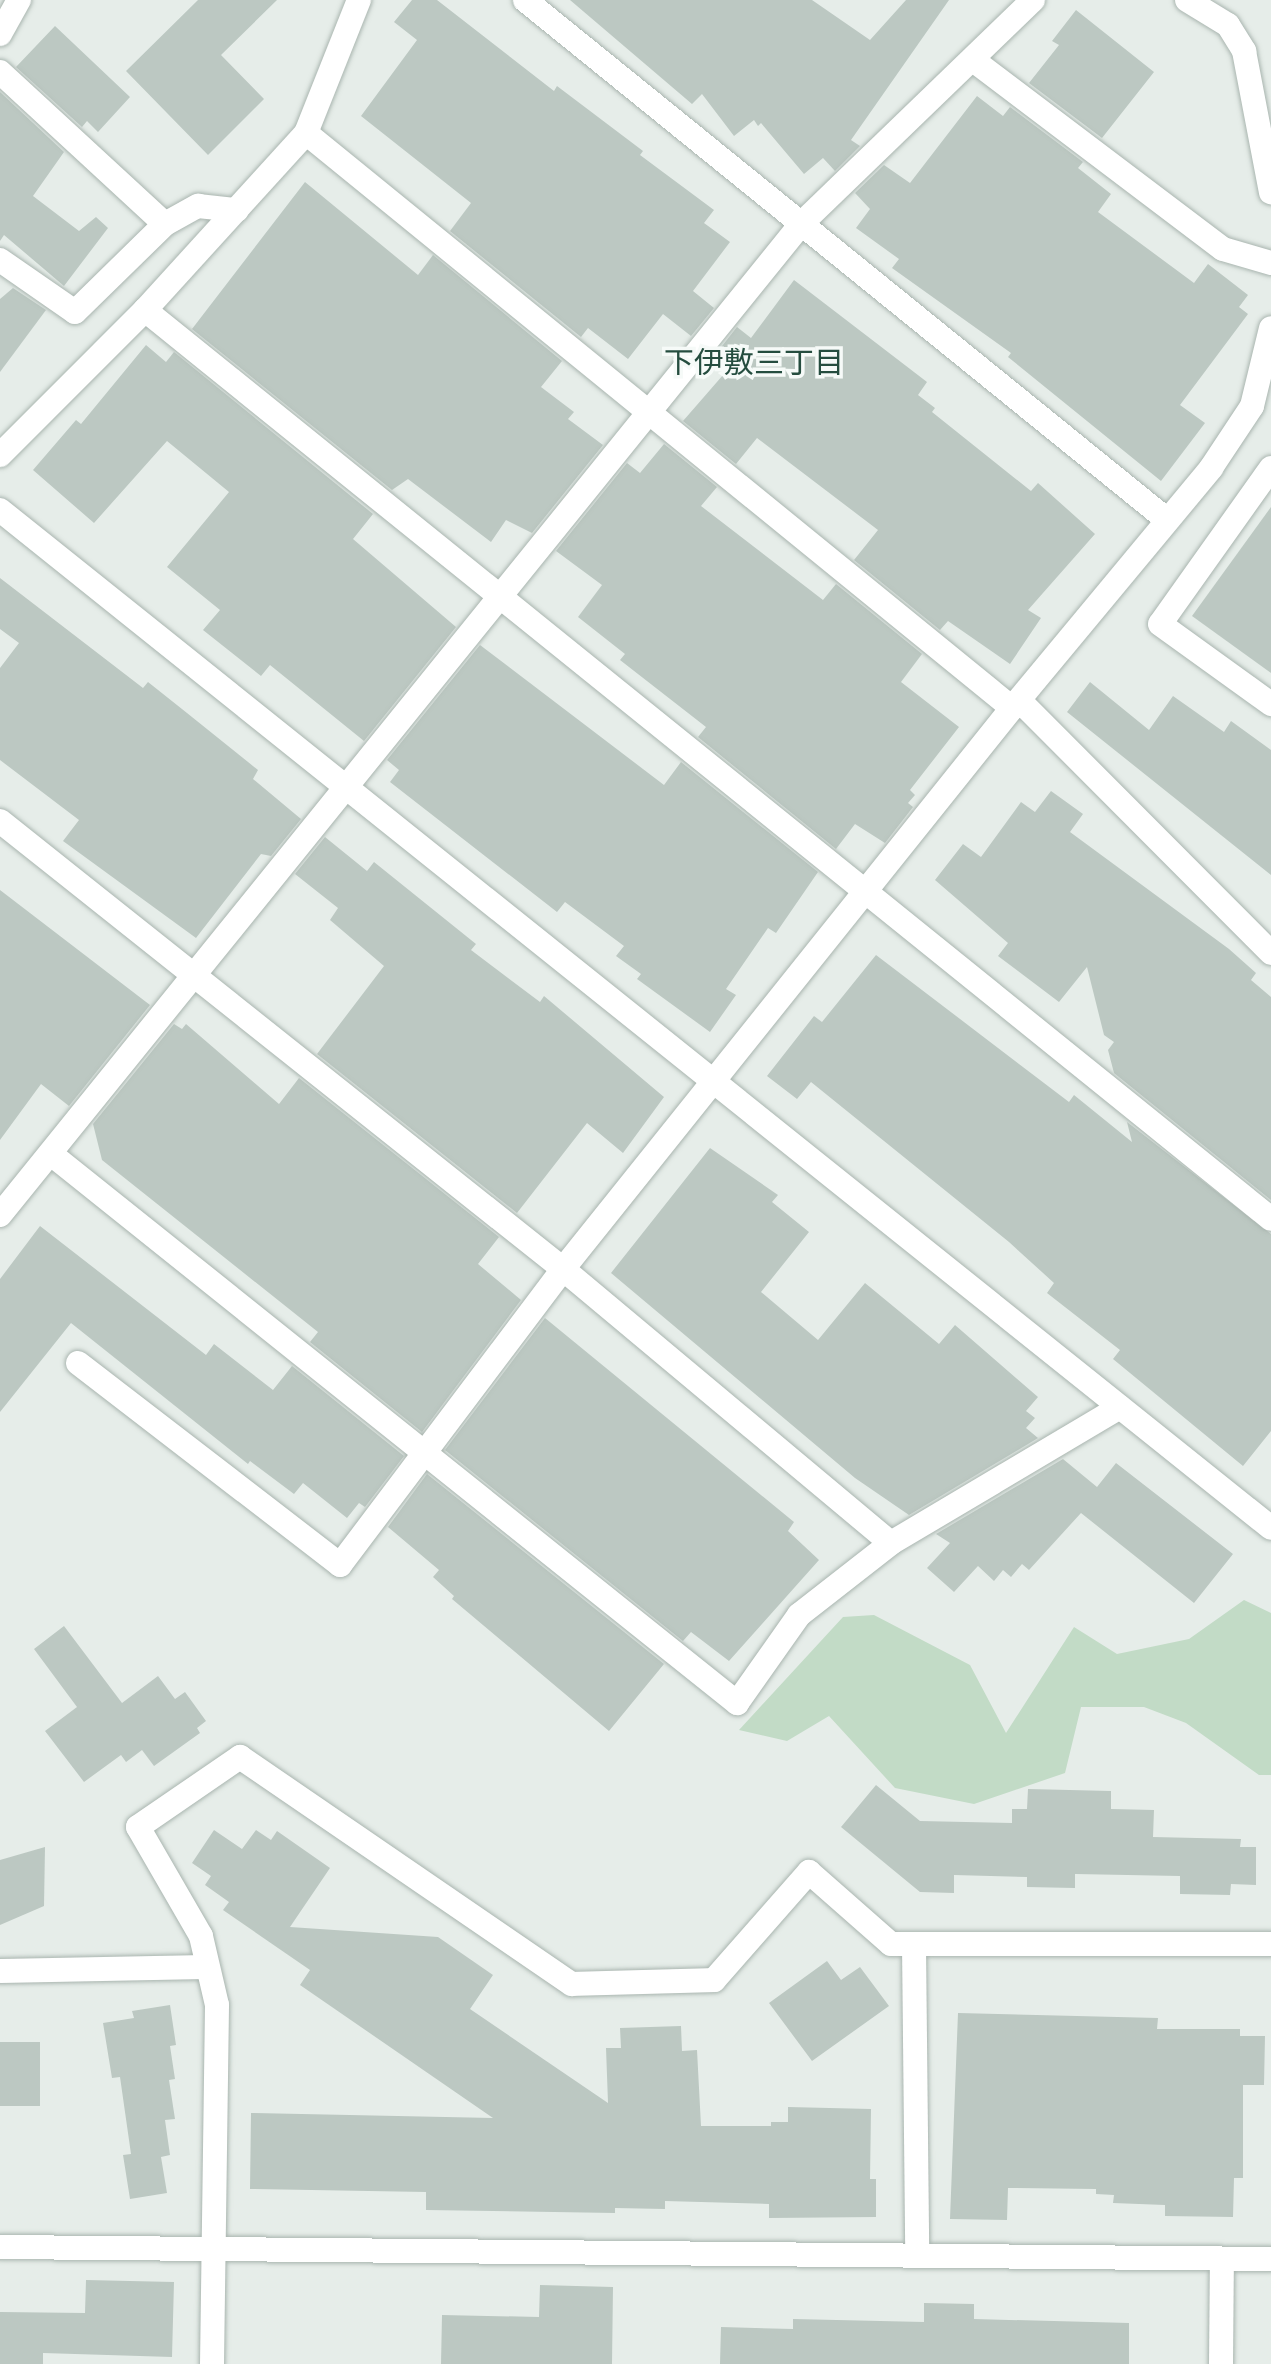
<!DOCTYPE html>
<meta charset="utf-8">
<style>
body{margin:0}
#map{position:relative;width:1271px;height:2364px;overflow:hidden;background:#e6ede9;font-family:"Space Grotesk","Noto Sans JP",sans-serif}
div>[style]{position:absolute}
.green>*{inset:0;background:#c2dbc6}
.building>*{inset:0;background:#bcc8c2;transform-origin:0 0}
.roads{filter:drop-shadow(0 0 2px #a9b5af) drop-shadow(0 0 2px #a9b5af)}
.minor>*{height:24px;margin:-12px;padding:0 12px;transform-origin:12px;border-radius:12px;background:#fff}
span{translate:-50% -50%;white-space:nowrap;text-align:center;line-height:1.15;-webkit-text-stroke:7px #f6faf8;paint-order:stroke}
.neighbourhood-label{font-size:30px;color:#254d3f}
</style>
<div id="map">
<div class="green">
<i style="clip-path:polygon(1244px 1600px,1271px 1613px,1271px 1775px,1259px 1775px,1186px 1723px,1144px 1707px,1081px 1707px,1065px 1773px,974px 1804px,895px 1788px,829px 1716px,787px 1741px,739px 1730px,843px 1617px,874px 1615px,970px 1665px,1006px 1733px,1074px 1627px,1117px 1654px,1189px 1639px)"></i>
</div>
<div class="building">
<i style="clip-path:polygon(198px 0,277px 0,221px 55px,264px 99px,208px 155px,126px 71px)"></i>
<i style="clip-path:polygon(412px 0,437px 0,554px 91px,557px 86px,643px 151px,640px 155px,714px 210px,704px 223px,730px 242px,693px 291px,714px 308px,691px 336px,663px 314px,628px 359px,588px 328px,581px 337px,450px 231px,471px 203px,361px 116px,417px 40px,394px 22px)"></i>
<i style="clip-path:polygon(570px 0,812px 0,870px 40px,906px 0,949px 0,851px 140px,860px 146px,835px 171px,823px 158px,804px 174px,761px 123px,758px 126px,754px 120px,734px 136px,702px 94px,692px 104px)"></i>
<i style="clip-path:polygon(1076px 10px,1154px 72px,1102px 138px,1029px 83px,1059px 45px,1052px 41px)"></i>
<i style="clip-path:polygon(55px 26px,130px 97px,98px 132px,87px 121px,82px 127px,16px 67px)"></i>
<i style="clip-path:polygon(0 92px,64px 152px,33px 196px,79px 231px,96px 217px,108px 228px,64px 286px,4px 235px,0 241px)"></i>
<i style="clip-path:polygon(977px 96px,1003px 116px,1010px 107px,1083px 162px,1078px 168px,1111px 194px,1098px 212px,1194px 283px,1208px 264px,1248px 295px,1239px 307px,1248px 314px,1180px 405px,1205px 423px,1161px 481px,1008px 357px,1011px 353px,892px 268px,899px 259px,856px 228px,870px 209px,855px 193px,884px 165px,910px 183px)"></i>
<i style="clip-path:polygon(305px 182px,418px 275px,433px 255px,562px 361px,541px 387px,574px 412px,568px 419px,603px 445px,532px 533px,506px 520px,491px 542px,408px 479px,392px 490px,192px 329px)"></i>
<i style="clip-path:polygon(794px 280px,927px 382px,918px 395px,935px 408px,932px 412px,1031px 491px,1038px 483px,1095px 534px,1028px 610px,1041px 618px,1010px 664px,948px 621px,940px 630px,854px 560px,878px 530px,757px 438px,736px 464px,683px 421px,730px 367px,715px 355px,737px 327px,751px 338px)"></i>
<i style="clip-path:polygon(13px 288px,46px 310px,0 372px,0 299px)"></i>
<i style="clip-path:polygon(146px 345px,166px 362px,174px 352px,373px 514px,353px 539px,456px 627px,364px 741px,270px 665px,261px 676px,203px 630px,220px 610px,167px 567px,229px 492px,167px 441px,94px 523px,33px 470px,76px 420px,81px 424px)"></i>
<i style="clip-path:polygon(664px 444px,717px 487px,701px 506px,823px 600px,836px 584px,922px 654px,901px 682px,959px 727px,910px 790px,915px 795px,908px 803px,913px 807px,885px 843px,855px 824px,836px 849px,698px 737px,706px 727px,620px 660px,625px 654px,578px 617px,602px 585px,556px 551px,627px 463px,640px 473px)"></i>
<i style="clip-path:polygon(1271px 507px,1271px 673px,1192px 616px)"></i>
<i style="clip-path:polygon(0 578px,143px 688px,148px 682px,187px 713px,258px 770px,253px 779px,301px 819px,271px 856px,261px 854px,196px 938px,63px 841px,79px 820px,0 760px,0 668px,19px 643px,0 629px)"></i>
<i style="clip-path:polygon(480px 645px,664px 785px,681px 762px,818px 872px,776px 933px,768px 928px,726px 989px,736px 995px,710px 1032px,637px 979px,641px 974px,616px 956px,624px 946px,565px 902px,557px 912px,390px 782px,399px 770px,387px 760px)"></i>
<i style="clip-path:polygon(1090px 682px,1149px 730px,1173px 696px,1224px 732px,1231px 721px,1271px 750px,1271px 875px,1067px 712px)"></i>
<i style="clip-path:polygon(1051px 791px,1083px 814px,1070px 832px,1229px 949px,1256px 973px,1251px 980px,1271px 997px,1271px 1200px,1114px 1073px,1108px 1050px,1114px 1042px,1104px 1035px,1087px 967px,1059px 1002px,998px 956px,1008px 943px,935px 880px,963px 844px,981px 857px,1021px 802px,1035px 812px)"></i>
<i style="clip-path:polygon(325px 837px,367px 871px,374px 862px,476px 944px,471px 950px,540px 1002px,544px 996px,664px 1097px,623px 1153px,587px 1123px,517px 1213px,317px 1054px,384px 966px,330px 920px,338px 908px,295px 874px)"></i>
<i style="clip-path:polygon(0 890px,150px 1005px,69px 1106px,41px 1084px,0 1140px)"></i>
<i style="clip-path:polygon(876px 955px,1069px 1102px,1074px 1095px,1132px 1142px,1127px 1122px,1271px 1234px,1271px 1431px,1243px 1466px,1113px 1359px,1120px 1350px,1047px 1293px,1054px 1283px,1009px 1242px,811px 1082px,797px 1099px,767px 1076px,814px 1016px,822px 1022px)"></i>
<i style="clip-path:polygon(174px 1024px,182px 1029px,186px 1024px,279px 1104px,299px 1078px,499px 1237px,478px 1264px,521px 1300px,422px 1432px,310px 1342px,318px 1332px,102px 1160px,93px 1124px)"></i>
<i style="clip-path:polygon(710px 1148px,778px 1195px,772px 1202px,809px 1232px,761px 1292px,818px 1340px,865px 1283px,939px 1344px,955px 1325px,1038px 1397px,1026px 1411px,1035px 1418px,1026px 1428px,1038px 1438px,909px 1515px,855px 1478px,611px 1273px)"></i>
<i style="clip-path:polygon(40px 1226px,206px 1355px,214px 1344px,273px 1390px,292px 1366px,404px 1456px,365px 1507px,359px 1503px,347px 1518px,303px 1483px,294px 1494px,250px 1461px,248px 1464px,71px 1323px,0 1412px,0 1279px)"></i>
<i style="clip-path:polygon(545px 1318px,794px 1522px,788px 1531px,819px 1560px,729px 1661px,691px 1632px,683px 1641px,445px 1450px)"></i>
<i style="clip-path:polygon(1063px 1459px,1097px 1487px,1116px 1463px,1233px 1554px,1194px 1603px,1081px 1513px,1029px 1570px,1022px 1564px,1011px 1577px,1003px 1570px,994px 1581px,978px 1566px,954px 1592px,927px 1568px,950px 1543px,936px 1534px)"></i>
<i style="clip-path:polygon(427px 1474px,664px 1664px,609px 1731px,452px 1599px,454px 1596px,433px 1577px,439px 1570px,388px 1527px)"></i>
<i style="clip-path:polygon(64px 1626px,122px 1703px,158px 1676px,175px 1699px,185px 1692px,206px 1721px,197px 1728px,200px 1733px,154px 1766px,142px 1750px,126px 1762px,121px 1755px,84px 1782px,45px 1731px,77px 1707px,34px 1649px)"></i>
<i style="clip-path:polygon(876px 1785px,920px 1821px,1012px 1823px,1012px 1809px,1027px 1809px,1028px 1789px,1111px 1791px,1111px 1809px,1154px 1810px,1153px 1837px,1241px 1839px,1240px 1847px,1256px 1847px,1256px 1885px,1231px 1884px,1230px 1895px,1180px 1894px,1180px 1876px,1075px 1874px,1075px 1888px,1027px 1887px,1027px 1877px,954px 1875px,954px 1893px,920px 1892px,841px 1827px)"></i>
<i style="clip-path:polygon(214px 1830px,242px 1849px,256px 1830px,271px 1840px,277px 1831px,330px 1868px,290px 1927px,438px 1937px,493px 1975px,470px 2009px,608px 2103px,606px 2048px,621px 2048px,620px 2028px,681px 2026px,682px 2051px,697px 2050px,701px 2126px,771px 2126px,771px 2122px,788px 2122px,788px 2107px,871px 2109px,870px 2179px,876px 2179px,876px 2217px,769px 2218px,769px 2204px,665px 2201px,665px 2209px,615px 2208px,615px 2213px,426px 2210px,426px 2192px,250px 2189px,251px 2113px,493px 2118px,300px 1985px,310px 1970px,223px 1910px,229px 1902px,205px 1885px,211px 1876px,192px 1863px)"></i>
<i style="clip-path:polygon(45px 1847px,44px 1906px,0 1925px,0 1860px)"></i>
<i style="clip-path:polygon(827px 1961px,841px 1980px,860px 1967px,889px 2006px,812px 2061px,769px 2003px)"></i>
<i style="clip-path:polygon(170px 2005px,176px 2045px,170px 2046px,175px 2079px,169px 2080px,175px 2119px,165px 2120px,170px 2155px,161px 2157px,167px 2193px,130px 2199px,123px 2155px,131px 2154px,120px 2077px,112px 2078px,103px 2023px,134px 2018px,132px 2011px)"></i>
<i style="clip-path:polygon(958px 2013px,1158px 2018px,1157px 2029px,1240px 2029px,1240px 2036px,1265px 2036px,1264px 2085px,1243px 2085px,1243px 2178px,1234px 2178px,1233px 2217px,1165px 2216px,1165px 2205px,1113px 2203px,1114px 2195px,1096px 2194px,1096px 2189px,1008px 2188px,1007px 2220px,950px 2219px)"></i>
<i style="left:0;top:2042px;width:40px;height:64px"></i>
<i style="clip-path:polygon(86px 2280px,174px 2282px,172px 2357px,43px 2353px,43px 2364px,0 2364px,0 2312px,85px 2313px)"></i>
<i style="clip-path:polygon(540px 2285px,613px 2287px,612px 2364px,441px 2364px,442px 2315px,539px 2317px)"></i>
<i style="clip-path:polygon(924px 2303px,974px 2304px,974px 2319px,1129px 2323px,1129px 2364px,720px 2364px,721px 2327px,793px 2329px,793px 2319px,924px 2322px)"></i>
</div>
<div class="roads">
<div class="minor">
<i style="left:525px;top:0;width:825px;rotate:39deg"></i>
<i style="left:1187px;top:0;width:48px;rotate:31.4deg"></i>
<i style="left:1228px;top:25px;width:31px;rotate:58deg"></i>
<i style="left:1244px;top:51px;width:144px;rotate:79.2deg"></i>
<i style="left:0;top:34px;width:39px;rotate:-61deg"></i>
<i style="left:973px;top:60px;width:313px;rotate:37.1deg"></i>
<i style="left:1223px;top:249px;width:50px;rotate:16.3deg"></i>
<i style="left:0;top:72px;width:224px;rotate:42.7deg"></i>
<i style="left:306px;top:133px;width:911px;rotate:39.16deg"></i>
<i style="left:0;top:260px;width:91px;rotate:34.7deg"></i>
<i style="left:75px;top:312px;width:126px;rotate:-44.4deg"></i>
<i style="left:165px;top:224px;width:38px;rotate:-29deg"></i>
<i style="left:198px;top:206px;width:39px;rotate:6deg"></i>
<i style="left:145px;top:310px;width:1447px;rotate:38.91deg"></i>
<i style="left:0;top:455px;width:205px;rotate:-45deg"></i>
<i style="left:145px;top:310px;width:239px;rotate:-47.7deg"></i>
<i style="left:306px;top:133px;width:143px;rotate:-68.3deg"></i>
<i style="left:1271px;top:468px;width:191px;rotate:125.4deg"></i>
<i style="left:1160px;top:624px;width:137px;rotate:35.8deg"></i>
<i style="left:0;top:510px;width:1628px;rotate:38.69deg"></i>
<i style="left:1019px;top:700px;width:357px;rotate:45.1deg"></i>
<i style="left:0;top:821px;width:719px;rotate:38.51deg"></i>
<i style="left:563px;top:1269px;width:427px;rotate:39.9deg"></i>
<i style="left:891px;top:1543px;width:266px;rotate:-30.7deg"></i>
<i style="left:51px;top:1154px;width:879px;rotate:38.67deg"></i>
<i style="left:737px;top:1703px;width:108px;rotate:-54.8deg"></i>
<i style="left:799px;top:1615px;width:117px;rotate:-38deg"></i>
<i style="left:0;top:1215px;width:1276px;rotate:-51.05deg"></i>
<i style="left:802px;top:223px;width:321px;rotate:-44deg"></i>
<i style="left:78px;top:1363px;width:331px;rotate:37.6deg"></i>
<i style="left:340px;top:1565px;width:371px;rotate:-53deg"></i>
<i style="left:563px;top:1269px;width:719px;rotate:-51.33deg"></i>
<i style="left:1012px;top:708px;width:312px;rotate:-50.3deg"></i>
<i style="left:1211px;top:468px;width:74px;rotate:-56.5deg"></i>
<i style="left:1252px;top:406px;width:80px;rotate:-76.3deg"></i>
<i style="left:914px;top:1944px;width:311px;rotate:89.4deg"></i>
<i style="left:0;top:1971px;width:206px;rotate:-1.1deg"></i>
<i style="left:0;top:2247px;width:1271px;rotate:0.54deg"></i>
<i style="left:212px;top:2364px;width:359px;rotate:-89.2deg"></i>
<i style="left:217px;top:2005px;width:71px;rotate:-103.1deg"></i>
<i style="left:201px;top:1936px;width:126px;rotate:-120deg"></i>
<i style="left:138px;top:1827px;width:124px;rotate:-34.5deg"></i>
<i style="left:240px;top:1757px;width:402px;rotate:34.4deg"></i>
<i style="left:572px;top:1984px;width:142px;rotate:-1.6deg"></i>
<i style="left:714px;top:1980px;width:144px;rotate:-48.7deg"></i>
<i style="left:809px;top:1872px;width:109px;rotate:41.3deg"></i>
<i style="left:891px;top:1944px;width:380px"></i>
<i style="left:1221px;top:2364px;width:105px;rotate:-89.5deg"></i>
</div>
</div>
<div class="neighbourhood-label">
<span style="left:754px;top:363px">下伊敷三丁目</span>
</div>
</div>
